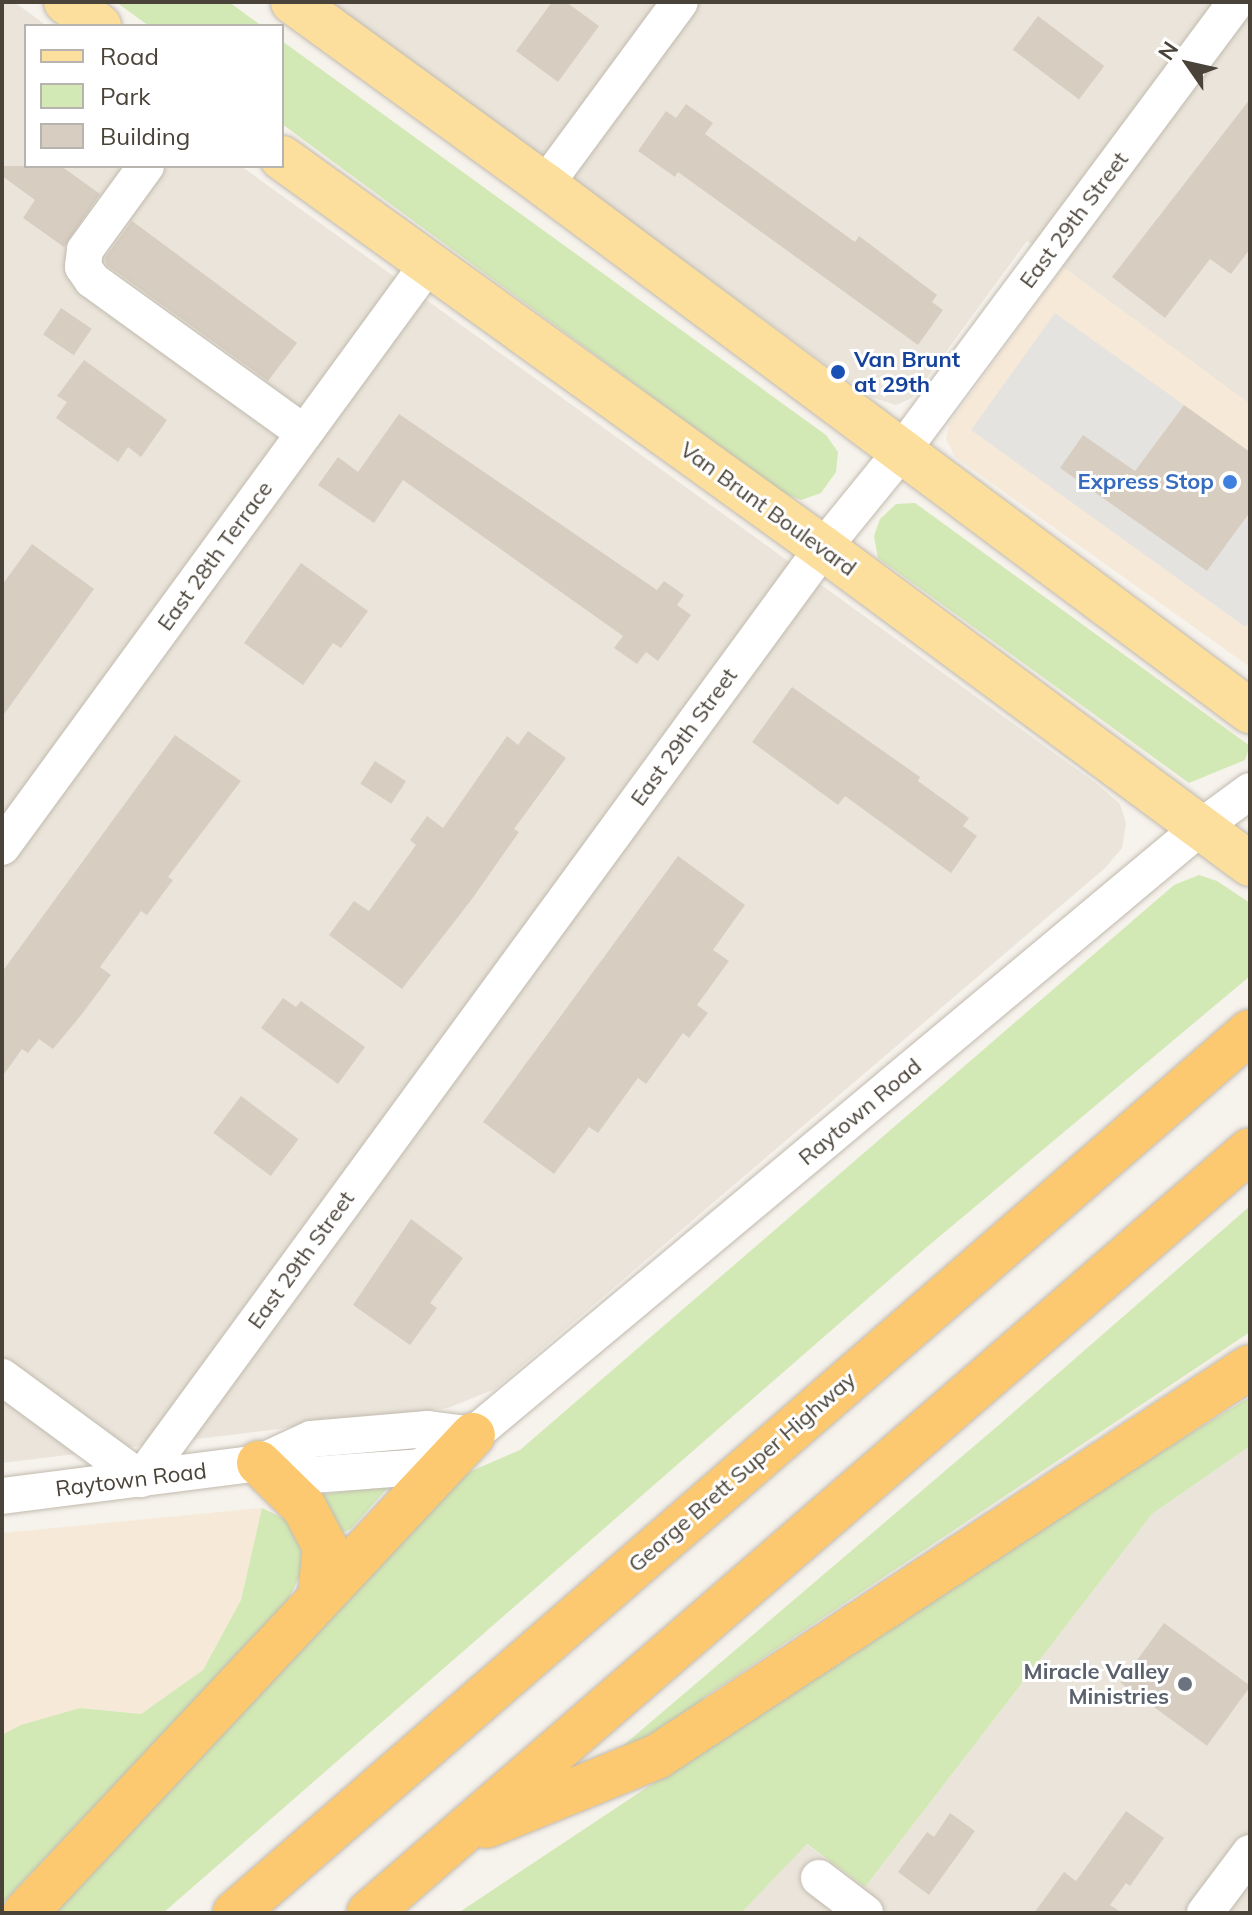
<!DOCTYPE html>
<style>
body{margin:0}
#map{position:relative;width:1252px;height:1915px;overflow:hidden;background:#f6f2ec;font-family:Mulish,sans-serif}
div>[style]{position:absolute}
.residential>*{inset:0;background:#eae4da}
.commercial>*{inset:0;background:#f6e9d8}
.green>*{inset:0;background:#d3e9b5}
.parking>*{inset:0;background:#e5e3e0}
.building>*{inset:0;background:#d7cec1;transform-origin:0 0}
.roads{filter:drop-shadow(0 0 2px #c1baae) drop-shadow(0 0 2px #c1baae)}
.minor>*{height:36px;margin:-18px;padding:0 18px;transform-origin:18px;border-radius:18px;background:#fff}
.major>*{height:44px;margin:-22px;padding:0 22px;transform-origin:22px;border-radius:22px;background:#fddf9d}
.highway>*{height:44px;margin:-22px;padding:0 22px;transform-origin:22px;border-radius:22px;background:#fdc970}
.dots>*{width:22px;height:22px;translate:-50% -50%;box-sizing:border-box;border:4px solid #fff;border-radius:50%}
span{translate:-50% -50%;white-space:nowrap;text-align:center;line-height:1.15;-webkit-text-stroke:6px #fff;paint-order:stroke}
.street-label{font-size:22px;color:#4a4339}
.transit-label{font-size:22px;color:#164399;font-weight:700}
.left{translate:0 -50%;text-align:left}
.shop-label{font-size:22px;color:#366cbe;font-weight:700}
.right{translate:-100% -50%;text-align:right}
.worship-label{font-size:22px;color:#5b616d;font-weight:700}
.frame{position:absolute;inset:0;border:4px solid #4a4339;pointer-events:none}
.legend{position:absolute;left:24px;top:24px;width:260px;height:144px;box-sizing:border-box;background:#fff;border:2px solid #b7b4b0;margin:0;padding:10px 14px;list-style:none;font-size:24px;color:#4a4339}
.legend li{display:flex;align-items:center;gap:16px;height:40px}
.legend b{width:40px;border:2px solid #b7b4b0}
.north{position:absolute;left:1148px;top:24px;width:80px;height:80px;-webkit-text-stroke:6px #fff;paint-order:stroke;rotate:304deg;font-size:22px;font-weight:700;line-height:32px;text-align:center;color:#4a4339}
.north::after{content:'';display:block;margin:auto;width:28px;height:36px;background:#4a4339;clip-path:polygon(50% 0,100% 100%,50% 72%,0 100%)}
</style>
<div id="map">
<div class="residential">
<i style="clip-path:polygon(2px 2px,14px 2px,47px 26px,26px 26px,26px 166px,241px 166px,1097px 784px,1120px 804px,1126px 823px,1122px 848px,1105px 868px,495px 1389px,448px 1408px,2px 1463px)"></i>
<i style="clip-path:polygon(329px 2px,1250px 2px,1250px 404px,1027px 241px,912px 398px,896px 405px,871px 397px)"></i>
<i style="clip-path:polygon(1250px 1446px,1250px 1913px,741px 1913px,806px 1844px,865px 1887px,1152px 1514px)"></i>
</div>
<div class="commercial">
<i style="clip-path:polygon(1063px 267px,1250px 404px,1250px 667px,955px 457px,946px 439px,949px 424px)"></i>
<i style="clip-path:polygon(262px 1508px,241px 1600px,203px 1670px,141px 1714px,80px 1708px,2px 1735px,2px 1533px)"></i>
</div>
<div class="green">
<i style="clip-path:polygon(116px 2px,229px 2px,262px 26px,149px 26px)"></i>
<i style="clip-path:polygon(282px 41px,826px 435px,838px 452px,836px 472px,821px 493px,801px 500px,783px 493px,282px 124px)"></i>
<i style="clip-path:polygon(915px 503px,1250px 746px,1245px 760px,1189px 783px,878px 558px,874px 536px,880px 519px,896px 504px)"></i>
<i style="clip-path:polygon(1199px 875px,1217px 881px,1250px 903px,1250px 976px,927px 1247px,163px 1913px,50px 1913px,440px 1496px,469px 1472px,520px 1450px,1174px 885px)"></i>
<i style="clip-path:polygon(1250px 1206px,1250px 1332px,703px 1698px,697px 1711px,634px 1752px,618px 1750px,1000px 1424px)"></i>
<i style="clip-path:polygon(1250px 1397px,1250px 1446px,1152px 1514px,865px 1887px,807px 1844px,741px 1913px,458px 1913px,1060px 1513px)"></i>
<i style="clip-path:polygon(391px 1484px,351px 1529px,340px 1534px,321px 1495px)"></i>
<i style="clip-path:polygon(262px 1508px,287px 1520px,302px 1538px,301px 1573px,286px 1605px,2px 1904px,2px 1735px,21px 1725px,80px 1708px,141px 1714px,203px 1670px,241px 1600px)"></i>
</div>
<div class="parking">
<i style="clip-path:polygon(1055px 313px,1184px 405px,1156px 443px,1250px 511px,1250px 625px,1244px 626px,971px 430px)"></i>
</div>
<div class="building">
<i style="clip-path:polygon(552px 2px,566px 2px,599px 26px,558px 82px,516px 51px)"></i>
<i style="left:1038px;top:16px;width:83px;height:42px;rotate:37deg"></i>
<i style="clip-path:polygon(1250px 99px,1250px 249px,1231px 274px,1210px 259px,1165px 318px,1112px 277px)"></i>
<i style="clip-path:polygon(686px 104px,713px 123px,705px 134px,855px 242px,859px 236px,937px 295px,932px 302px,943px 310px,918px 345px,678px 172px,675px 177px,638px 151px,666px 111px,676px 118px)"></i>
<i style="clip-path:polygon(2px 166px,61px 166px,100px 194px,64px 247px,23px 218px,35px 200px,2px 176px)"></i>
<i style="clip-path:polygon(132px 221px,297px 343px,268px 381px,107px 265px,105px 258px)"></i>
<i style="left:61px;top:308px;width:37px;height:32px;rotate:34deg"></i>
<i style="clip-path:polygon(84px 360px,167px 420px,141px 457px,128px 447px,118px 462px,56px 418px,67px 402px,57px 396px)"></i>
<i style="clip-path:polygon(1184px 405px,1250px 452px,1250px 512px,1207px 571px,1060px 468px,1083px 435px,1135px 471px)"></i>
<i style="clip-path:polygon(399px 414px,657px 590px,664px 581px,684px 595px,677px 605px,691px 615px,658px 661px,646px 652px,637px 664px,614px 648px,623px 636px,403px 480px,374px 523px,318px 485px,338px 457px,358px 472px)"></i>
<i style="clip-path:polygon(32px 544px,94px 589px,2px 717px,2px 585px)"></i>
<i style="clip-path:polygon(301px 563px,368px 611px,341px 648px,333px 643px,303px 685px,244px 643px)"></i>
<i style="clip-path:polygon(792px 687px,920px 777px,918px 781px,969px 818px,963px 826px,977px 836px,951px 873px,845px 796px,838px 805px,752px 742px)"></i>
<i style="clip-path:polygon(528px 731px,566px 758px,514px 829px,519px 832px,472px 899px,402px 989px,329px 935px,354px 901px,369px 911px,416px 845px,410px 840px,427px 816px,443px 828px,507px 736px,518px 745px)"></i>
<i style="clip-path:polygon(175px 735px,241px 781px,168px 877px,173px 880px,147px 915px,141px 911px,100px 967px,111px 975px,82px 1014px,53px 1049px,39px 1039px,28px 1053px,22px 1049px,2px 1077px,2px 972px)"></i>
<i style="left:375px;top:761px;width:37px;height:27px;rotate:33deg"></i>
<i style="clip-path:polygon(678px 856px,745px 905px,713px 950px,729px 961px,697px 1005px,708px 1013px,689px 1038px,683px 1033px,646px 1084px,638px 1078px,598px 1133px,589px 1127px,554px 1174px,483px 1122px)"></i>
<i style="clip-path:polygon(283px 998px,296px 1007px,301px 1001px,365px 1047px,338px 1084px,261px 1028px)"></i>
<i style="left:241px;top:1096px;width:72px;height:46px;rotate:37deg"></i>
<i style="clip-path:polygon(411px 1219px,463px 1258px,430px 1303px,437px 1308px,410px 1345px,353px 1305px)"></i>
<i style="left:1164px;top:1623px;width:107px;height:74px;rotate:36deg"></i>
<i style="clip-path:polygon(1126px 1811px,1164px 1838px,1130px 1886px,1126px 1883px,1110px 1905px,1122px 1913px,1034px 1913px,1064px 1872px,1076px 1881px)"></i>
<i style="clip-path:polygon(950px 1813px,975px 1831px,929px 1895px,898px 1872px,927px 1832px,934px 1837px)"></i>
</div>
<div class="roads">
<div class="minor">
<i style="left:146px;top:166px;width:104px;rotate:126deg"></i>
<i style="left:85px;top:250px;width:17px;rotate:97deg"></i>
<i style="left:83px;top:267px;width:16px;rotate:55deg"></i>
<i style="left:92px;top:280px;width:261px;rotate:35.8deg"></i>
<i style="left:545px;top:185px;width:227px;rotate:-53.6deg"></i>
<i style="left:2px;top:847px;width:722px;rotate:-53.84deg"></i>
<i style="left:2px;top:1377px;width:172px;rotate:36.3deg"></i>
<i style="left:141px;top:1479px;width:1154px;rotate:-53.78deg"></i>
<i style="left:823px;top:548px;width:124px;rotate:-50.9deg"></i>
<i style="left:901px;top:452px;width:561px;rotate:-53.33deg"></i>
<i style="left:259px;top:1463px;width:54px;rotate:12.8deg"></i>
<i style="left:312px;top:1475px;width:108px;rotate:-4.2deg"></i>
<i style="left:420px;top:1467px;width:62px;rotate:-31.1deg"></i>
<i style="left:473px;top:1435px;width:948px;rotate:-39.87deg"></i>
<i style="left:1201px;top:827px;width:61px;rotate:-36.3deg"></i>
<i style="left:2px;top:1496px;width:259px;rotate:-7.3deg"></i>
<i style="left:259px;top:1463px;width:57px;rotate:-24.8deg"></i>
<i style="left:311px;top:1439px;width:117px;rotate:-4.9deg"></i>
<i style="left:428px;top:1429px;width:45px;rotate:7.6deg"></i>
<i style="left:819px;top:1878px;width:58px;rotate:37.3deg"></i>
<i style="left:1205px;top:1913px;width:75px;rotate:-53.1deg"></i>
</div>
<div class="major">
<i style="left:66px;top:2px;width:41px;rotate:36deg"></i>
<i style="left:293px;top:2px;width:311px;rotate:36deg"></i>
<i style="left:545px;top:185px;width:880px;rotate:36.73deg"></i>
<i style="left:282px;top:158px;width:667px;rotate:35.79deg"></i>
<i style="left:823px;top:548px;width:531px;rotate:36.5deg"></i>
</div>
<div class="highway">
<i style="left:259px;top:1463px;width:63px;rotate:44.4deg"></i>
<i style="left:304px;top:1507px;width:45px;rotate:62.3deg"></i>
<i style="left:325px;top:1547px;width:49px;rotate:95.8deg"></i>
<i style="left:486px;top:1826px;width:186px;rotate:-22.1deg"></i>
<i style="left:658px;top:1756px;width:708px;rotate:-33.31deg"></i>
<i style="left:25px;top:1913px;width:655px;rotate:-46.86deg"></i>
<i style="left:235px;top:1913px;width:1344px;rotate:-40.96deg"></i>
<i style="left:369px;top:1913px;width:1165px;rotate:-40.89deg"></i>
</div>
</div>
<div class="dots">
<i style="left:838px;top:372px;background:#1a4fb4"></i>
<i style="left:1230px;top:482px;background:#3f7fe0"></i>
<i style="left:1185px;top:1684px;background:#6b7280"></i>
</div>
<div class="street-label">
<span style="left:1074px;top:220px;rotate:-53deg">East 29th Street</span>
<span style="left:768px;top:509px;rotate:36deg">Van Brunt Boulevard</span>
<span style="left:215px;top:556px;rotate:-54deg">East 28th Terrace</span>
<span style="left:684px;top:737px;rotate:-54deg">East 29th Street</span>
<span style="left:860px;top:1112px;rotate:-40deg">Raytown Road</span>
<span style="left:301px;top:1260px;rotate:-54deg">East 29th Street</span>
<span style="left:742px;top:1472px;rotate:-41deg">George Brett Super Highway</span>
<span style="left:131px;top:1480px;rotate:-7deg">Raytown Road</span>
</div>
<div class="transit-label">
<span class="left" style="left:854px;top:372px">Van Brunt<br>at 29th</span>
</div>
<div class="shop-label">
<span class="right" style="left:1214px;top:482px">Express Stop</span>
</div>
<div class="worship-label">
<span class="right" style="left:1169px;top:1684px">Miracle Valley<br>Ministries</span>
</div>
<div class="frame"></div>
<ul class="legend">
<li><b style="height:10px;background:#fddf9d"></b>Road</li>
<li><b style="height:22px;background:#d3e9b5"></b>Park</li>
<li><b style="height:22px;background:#d7cec1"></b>Building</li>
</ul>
<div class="north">N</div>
</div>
